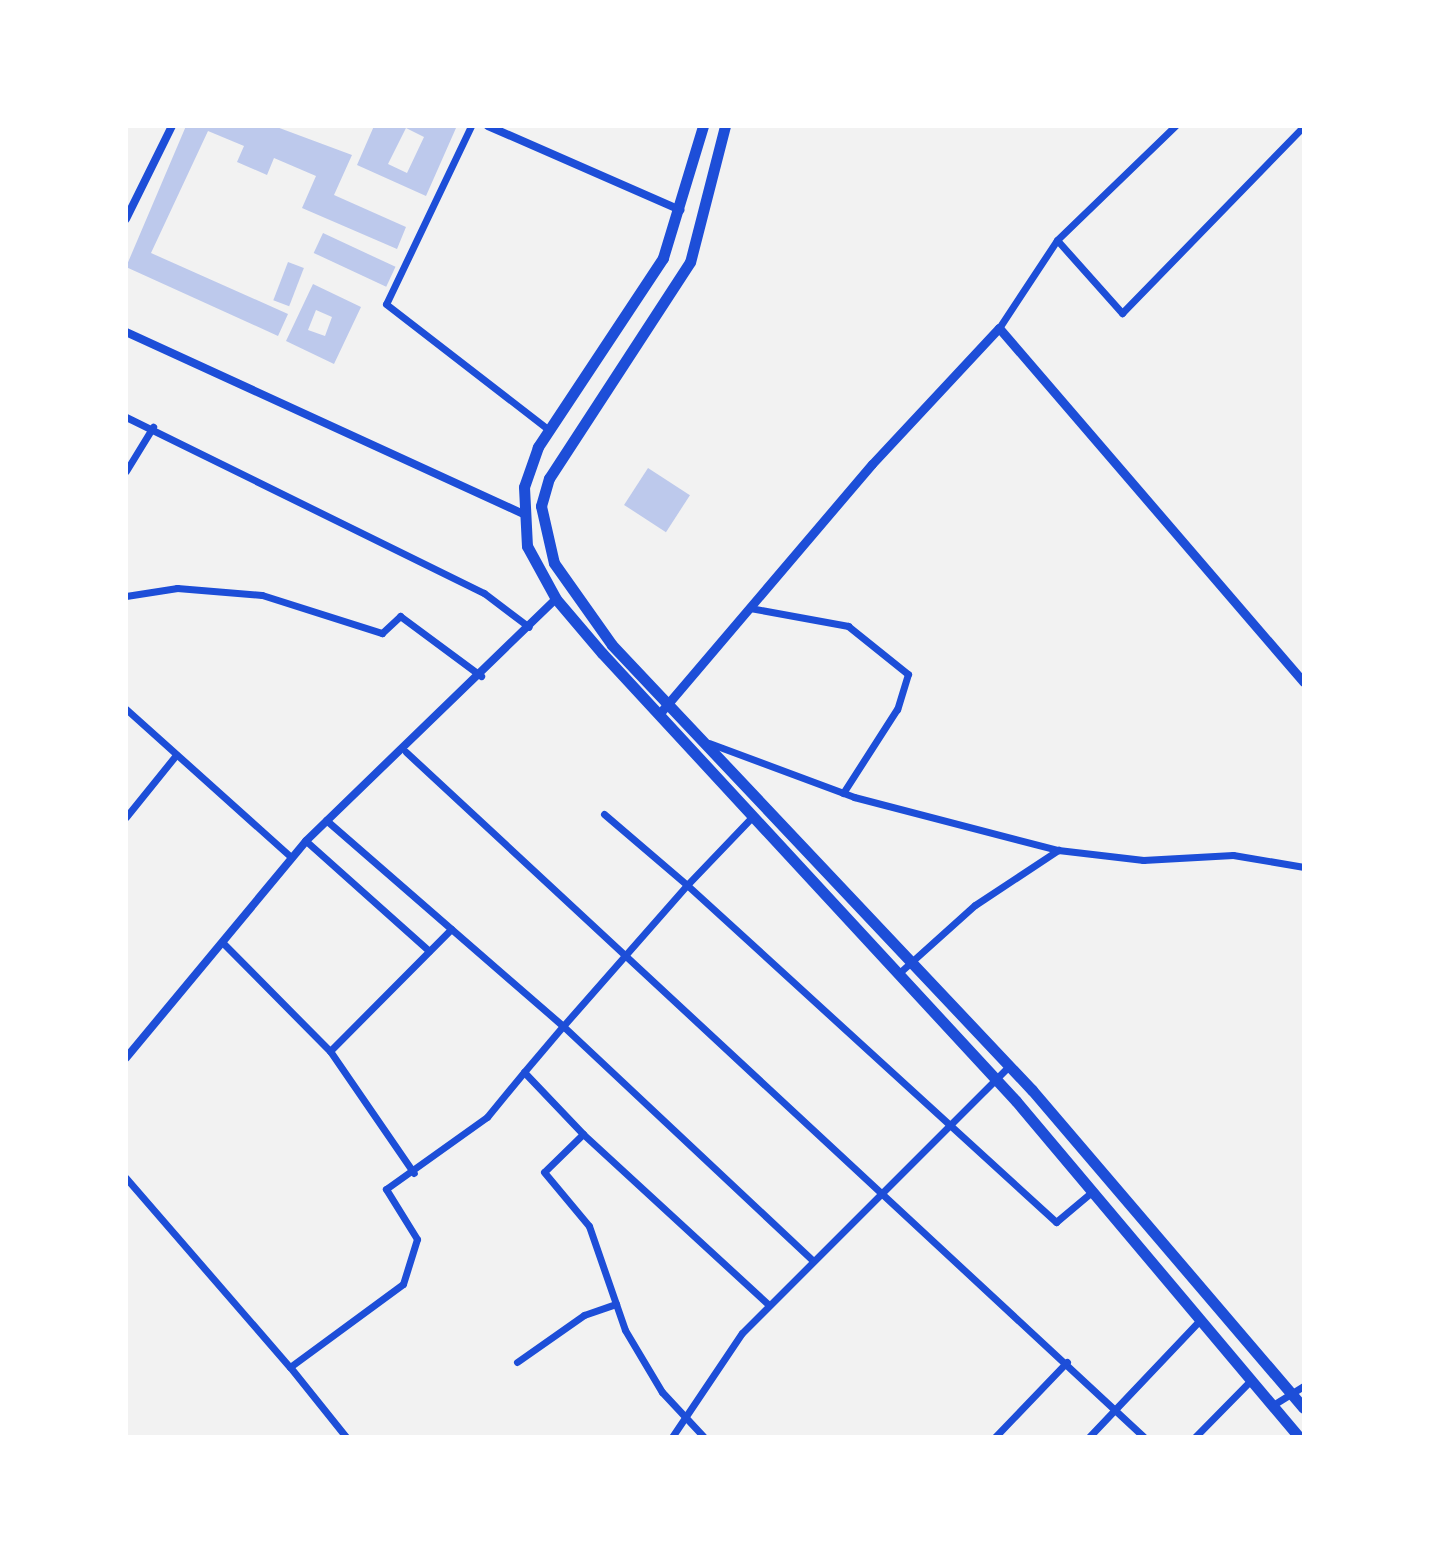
<!DOCTYPE html>
<style>
body{margin:0}
#map{position:relative;width:1430px;height:1563px;overflow:hidden;background:#f2f2f2;font-family:"PT Sans",sans-serif}
div>[style]{position:absolute}
.building>*{inset:0;background:#bdc9ec;transform-origin:0 0}
.minor>*{height:7px;margin:-3.5px;padding:0 3.5px;transform-origin:3.5px;border-radius:3.5px;background:#1d4ed8}
.tertiary>*{height:8px;margin:-4px;padding:0 4px;transform-origin:4px;border-radius:4px;background:#1d4ed8}
.secondary>*{height:9px;margin:-4.5px;padding:0 4.5px;transform-origin:4.5px;border-radius:4.5px;background:#1d4ed8}
.trunk>*{height:11px;margin:-5.5px;padding:0 5.5px;transform-origin:5.5px;border-radius:5.5px;background:#1d4ed8}
span{translate:-50% -50%;white-space:nowrap;text-align:center;line-height:1.15;-webkit-text-stroke:7px #fff;paint-order:stroke}
.frame{position:absolute;inset:0;border:128px solid #fff;pointer-events:none}
</style>
<div id="map">
<div class="building">
<i style="clip-path:polygon(186px 126px,274px 126px,352px 155px,334px 195px,406px 227px,397px 249px,302px 208px,316px 176px,274px 158px,267px 175px,237px 162px,244px 146px,208px 131px,151px 253px,288px 314px,278px 336px,126px 267px)"></i>
<i style="clip-path:polygon(evenodd,374px 126px,456px 128px,426px 196px,357px 165px,374px 126px,406px 128px,424px 137px,407px 173px,388px 164px,406px 128px)"></i>
<i style="left:323px;top:233px;width:80px;height:22px;rotate:25deg"></i>
<i style="left:288px;top:262px;width:17px;height:41px;rotate:21deg"></i>
<i style="clip-path:polygon(evenodd,313px 284px,361px 307px,334px 364px,286px 341px,313px 284px,316px 310px,332px 317px,325px 336px,308px 330px,316px 310px)"></i>
<i style="left:648px;top:468px;width:50px;height:44px;rotate:33deg"></i>
</div>
<div class="minor">
<i style="left:471px;top:126px;width:197px;rotate:115.5deg"></i>
<i style="left:386px;top:304px;width:206px;rotate:37.7deg"></i>
<i style="left:1057px;top:240px;width:98px;rotate:48.3deg"></i>
<i style="left:1122px;top:313px;width:261px;rotate:-45.8deg"></i>
<i style="left:999px;top:328px;width:105px;rotate:-56.6deg"></i>
<i style="left:1057px;top:240px;width:164px;rotate:-44deg"></i>
<i style="left:126px;top:417px;width:399px;rotate:26.2deg"></i>
<i style="left:484px;top:593px;width:56px;rotate:37.1deg"></i>
<i style="left:126px;top:471px;width:52px;rotate:-58.5deg"></i>
<i style="left:126px;top:596px;width:52px;rotate:-8.9deg"></i>
<i style="left:177px;top:588px;width:85px;rotate:4.7deg"></i>
<i style="left:262px;top:595px;width:126px;rotate:17.6deg"></i>
<i style="left:382px;top:633px;width:25px;rotate:-43deg"></i>
<i style="left:400px;top:616px;width:101px;rotate:36.5deg"></i>
<i style="left:750px;top:608px;width:100px;rotate:10.4deg"></i>
<i style="left:848px;top:626px;width:77px;rotate:38.7deg"></i>
<i style="left:908px;top:674px;width:37px;rotate:107deg"></i>
<i style="left:897px;top:709px;width:100px;rotate:122.7deg"></i>
<i style="left:126px;top:709px;width:222px;rotate:41.9deg"></i>
<i style="left:709px;top:743px;width:155px;rotate:20.4deg"></i>
<i style="left:854px;top:797px;width:211px;rotate:14.6deg"></i>
<i style="left:1058px;top:850px;width:86px;rotate:6.7deg"></i>
<i style="left:1143px;top:860px;width:90px;rotate:-3.2deg"></i>
<i style="left:1233px;top:855px;width:72px;rotate:9.6deg"></i>
<i style="left:406px;top:752px;width:1007px;rotate:42.87deg"></i>
<i style="left:604px;top:814px;width:109px;rotate:40.5deg"></i>
<i style="left:687px;top:885px;width:188px;rotate:131.3deg"></i>
<i style="left:563px;top:1026px;width:343px;rotate:43.2deg"></i>
<i style="left:753px;top:816px;width:95px;rotate:133.7deg"></i>
<i style="left:687px;top:885px;width:500px;rotate:42.4deg"></i>
<i style="left:1056px;top:1222px;width:48px;rotate:-40deg"></i>
<i style="left:126px;top:817px;width:80px;rotate:-51.1deg"></i>
<i style="left:326px;top:820px;width:314px;rotate:41deg"></i>
<i style="left:563px;top:1026px;width:60px;rotate:130.3deg"></i>
<i style="left:524px;top:1072px;width:86px;rotate:46.4deg"></i>
<i style="left:583px;top:1134px;width:54px;rotate:135.7deg"></i>
<i style="left:544px;top:1172px;width:70px;rotate:50.2deg"></i>
<i style="left:589px;top:1226px;width:110px;rotate:70.9deg"></i>
<i style="left:625px;top:1330px;width:72px;rotate:59.2deg"></i>
<i style="left:662px;top:1392px;width:62px;rotate:47deg"></i>
<i style="left:306px;top:841px;width:165px;rotate:41.8deg"></i>
<i style="left:223px;top:943px;width:152px;rotate:45.3deg"></i>
<i style="left:330px;top:1051px;width:148px;rotate:55.5deg"></i>
<i style="left:898px;top:974px;width:103px;rotate:-41.9deg"></i>
<i style="left:975px;top:905px;width:100px;rotate:-33.5deg"></i>
<i style="left:330px;top:1051px;width:172px;rotate:-45.2deg"></i>
<i style="left:583px;top:1134px;width:253px;rotate:42.6deg"></i>
<i style="left:126px;top:1178px;width:250px;rotate:49.1deg"></i>
<i style="left:290px;top:1367px;width:140px;rotate:-36.3deg"></i>
<i style="left:403px;top:1284px;width:47px;rotate:-72.7deg"></i>
<i style="left:417px;top:1239px;width:59px;rotate:-121.8deg"></i>
<i style="left:386px;top:1189px;width:124px;rotate:-35.5deg"></i>
<i style="left:487px;top:1117px;width:58px;rotate:-50.6deg"></i>
<i style="left:517px;top:1362px;width:82px;rotate:-35deg"></i>
<i style="left:584px;top:1315px;width:34px;rotate:-19deg"></i>
<i style="left:290px;top:1367px;width:90px;rotate:51.3deg"></i>
<i style="left:1273px;top:1405px;width:36px;rotate:-32deg"></i>
<i style="left:672px;top:1437px;width:125px;rotate:-56.1deg"></i>
<i style="left:742px;top:1333px;width:378px;rotate:-45deg"></i>
<i style="left:995px;top:1437px;width:104px;rotate:-46.2deg"></i>
<i style="left:1089px;top:1437px;width:163px;rotate:-46.5deg"></i>
<i style="left:1195px;top:1437px;width:80px;rotate:-45.5deg"></i>
</div>
<div class="tertiary">
<i style="left:488px;top:126px;width:210px;rotate:23.6deg"></i>
<i style="left:126px;top:219px;width:104px;rotate:-63.7deg"></i>
<i style="left:126px;top:332px;width:435px;rotate:24.6deg"></i>
<i style="left:126px;top:1058px;width:282px;rotate:-50.3deg"></i>
<i style="left:306px;top:841px;width:348px;rotate:-44.1deg"></i>
</div>
<div class="secondary">
<i style="left:660px;top:713px;width:327px;rotate:-49.6deg"></i>
<i style="left:872px;top:464px;width:186px;rotate:-47deg"></i>
<i style="left:999px;top:328px;width:467px;rotate:49.3deg"></i>
</div>
<div class="trunk">
<i style="left:703px;top:126px;width:138px;rotate:106.9deg"></i>
<i style="left:663px;top:258px;width:227px;rotate:123.5deg"></i>
<i style="left:538px;top:447px;width:42px;rotate:109.3deg"></i>
<i style="left:524px;top:487px;width:59px;rotate:87.1deg"></i>
<i style="left:527px;top:546px;width:60px;rotate:61.3deg"></i>
<i style="left:556px;top:599px;width:71px;rotate:49.6deg"></i>
<i style="left:602px;top:653px;width:610px;rotate:47.26deg"></i>
<i style="left:1016px;top:1101px;width:439px;rotate:49.9deg"></i>
<i style="left:725px;top:126px;width:140px;rotate:104.4deg"></i>
<i style="left:690px;top:262px;width:258px;rotate:123.1deg"></i>
<i style="left:549px;top:478px;width:29px;rotate:106deg"></i>
<i style="left:541px;top:506px;width:58px;rotate:77.2deg"></i>
<i style="left:554px;top:563px;width:100px;rotate:54.7deg"></i>
<i style="left:612px;top:645px;width:612px;rotate:46.66deg"></i>
<i style="left:1032px;top:1090px;width:418px;rotate:49.5deg"></i>
</div>
<div class="frame"></div>
</div>
